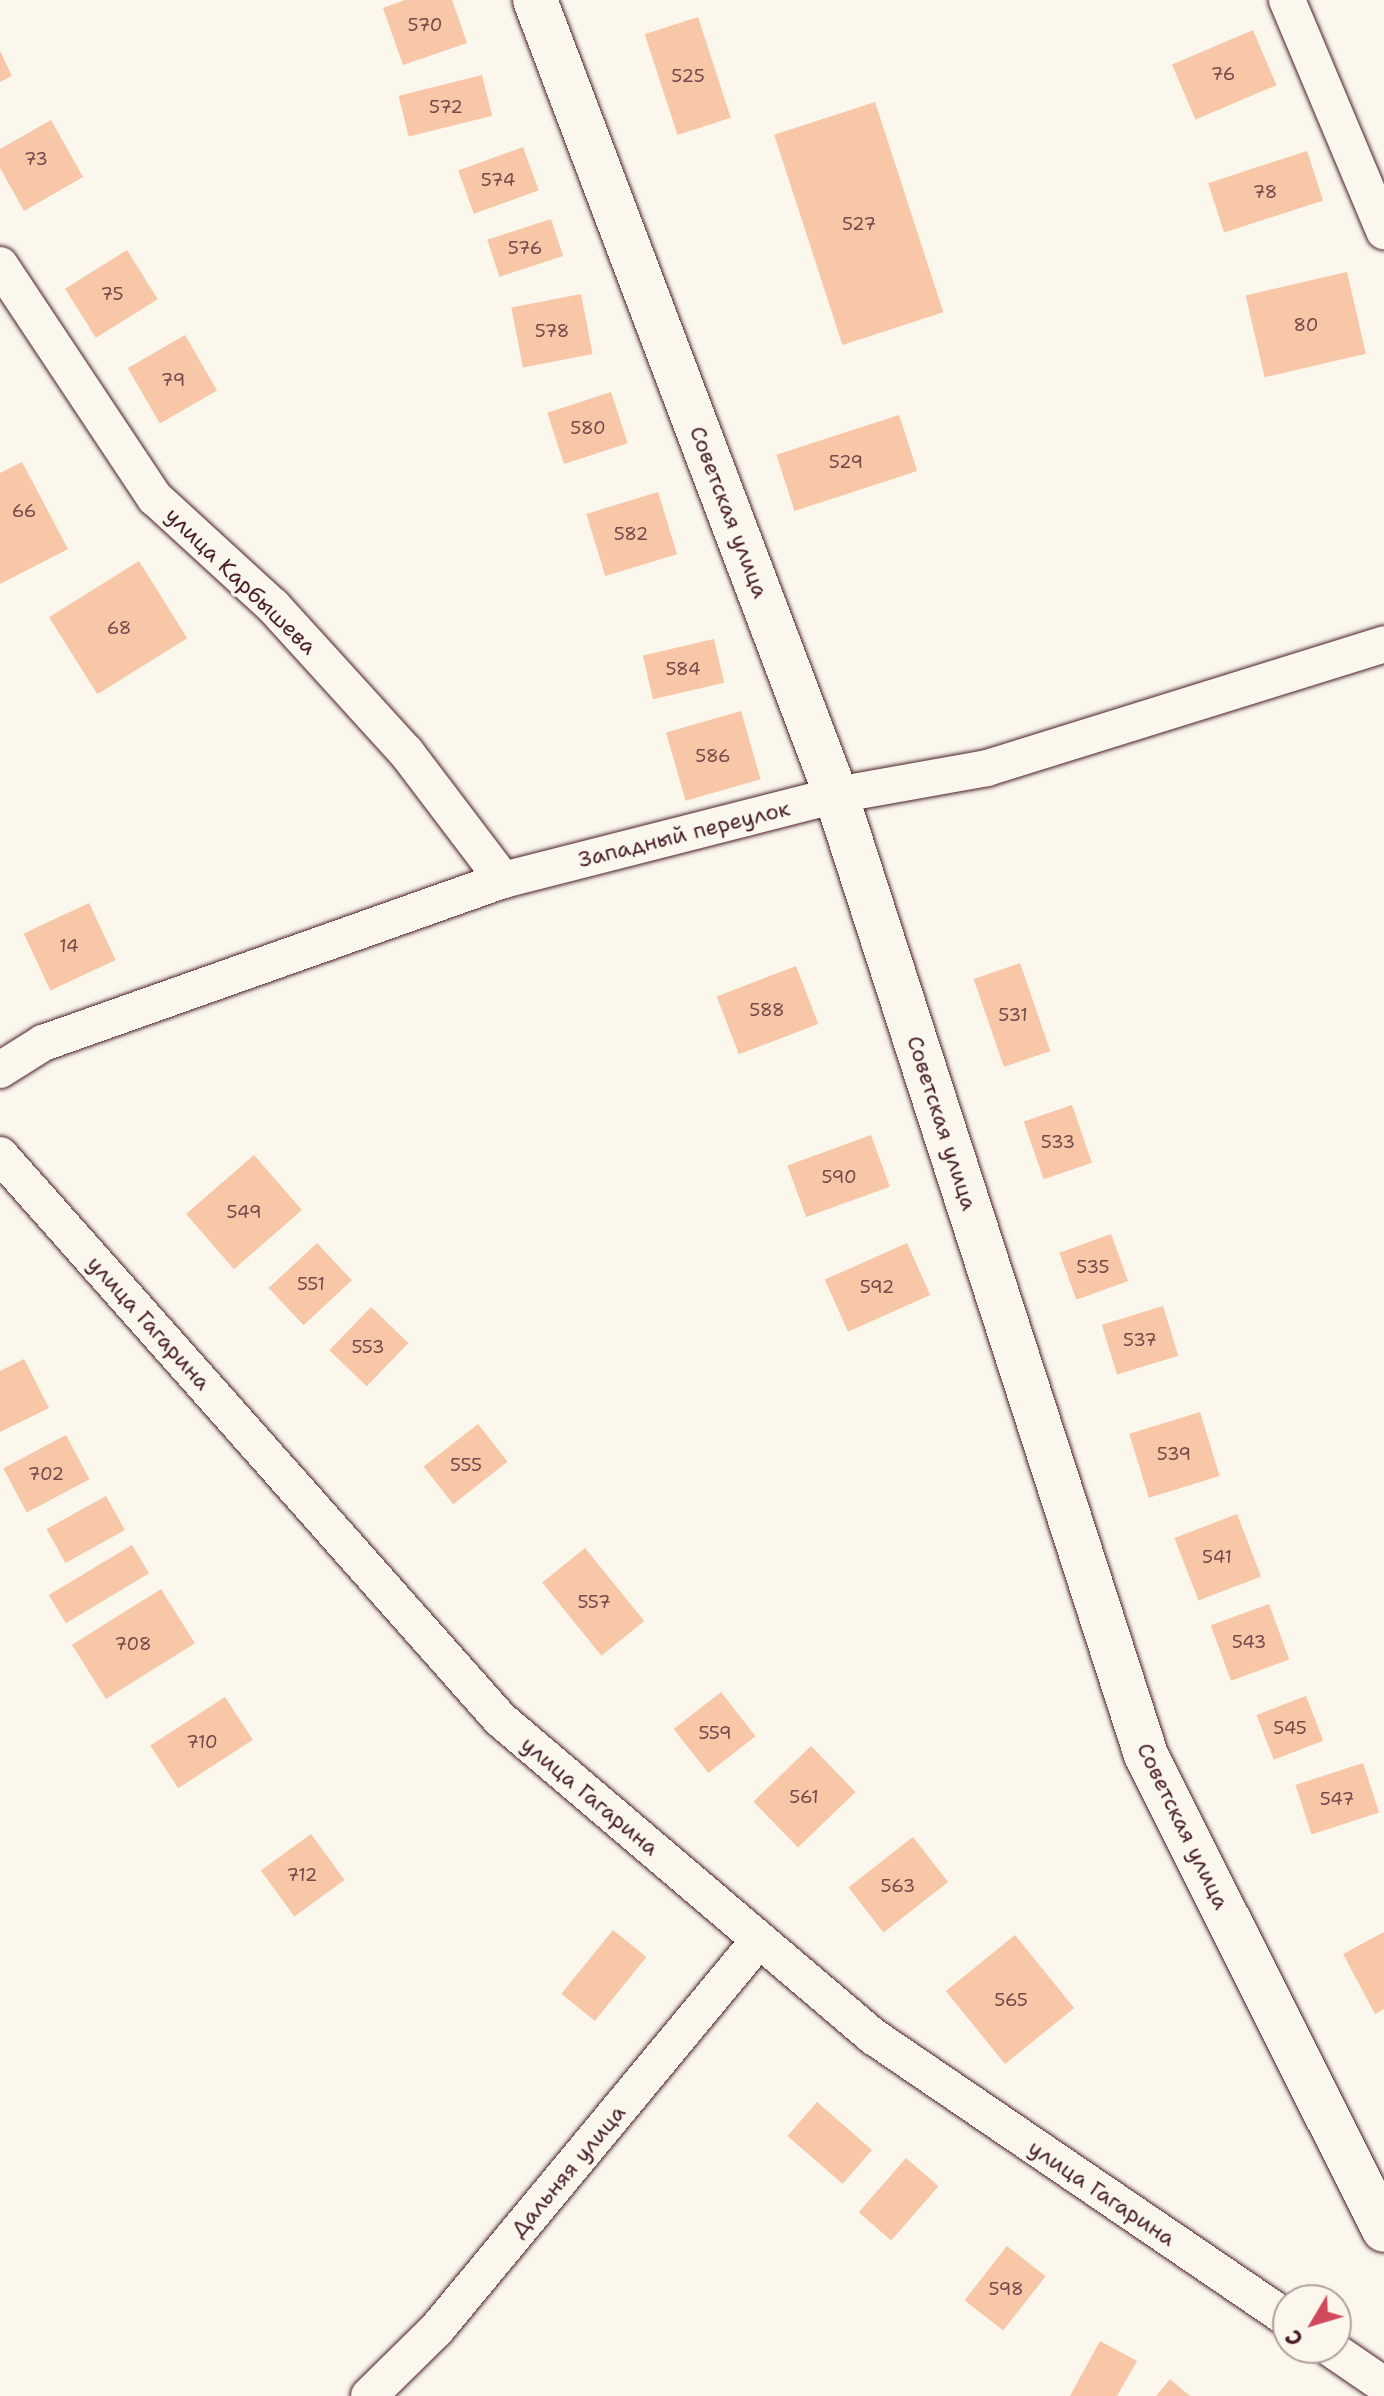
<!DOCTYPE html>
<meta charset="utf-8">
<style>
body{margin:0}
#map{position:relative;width:1384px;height:2396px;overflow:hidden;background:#fbf7ec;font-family:"Shantell Sans",sans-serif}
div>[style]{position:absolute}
.building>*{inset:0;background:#f8c7a7;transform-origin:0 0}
.roads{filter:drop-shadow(0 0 2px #4a1f2b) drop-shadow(0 0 2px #4a1f2b)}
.street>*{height:36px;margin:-18px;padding:0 18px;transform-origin:18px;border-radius:18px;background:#fbf7ec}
.secondary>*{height:44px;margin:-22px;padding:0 22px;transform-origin:22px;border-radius:22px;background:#fbf7ec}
span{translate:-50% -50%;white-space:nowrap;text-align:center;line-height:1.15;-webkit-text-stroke:7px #fbf7ec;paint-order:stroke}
.number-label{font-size:18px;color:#76494a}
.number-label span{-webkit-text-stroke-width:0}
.street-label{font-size:22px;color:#4a1f2b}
.north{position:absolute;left:1272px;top:2284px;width:80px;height:80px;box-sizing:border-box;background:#fbf7ec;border:2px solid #b4a19f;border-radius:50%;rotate:232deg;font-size:22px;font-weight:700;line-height:32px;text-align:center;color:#4a1f2b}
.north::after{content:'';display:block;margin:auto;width:28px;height:36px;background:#d1495b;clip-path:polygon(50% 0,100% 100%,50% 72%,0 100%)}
</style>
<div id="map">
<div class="building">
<i style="clip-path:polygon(405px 0,452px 0,467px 43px,403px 65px,383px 8px)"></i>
<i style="left:698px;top:17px;width:106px;height:56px;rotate:72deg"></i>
<i style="left:1253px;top:30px;width:60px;height:88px;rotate:67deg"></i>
<i style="clip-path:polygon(0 51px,12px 76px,0 82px)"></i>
<i style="left:482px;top:75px;width:42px;height:86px;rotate:76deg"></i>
<i style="left:875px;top:102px;width:221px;height:106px;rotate:72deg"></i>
<i style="clip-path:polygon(51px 120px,83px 177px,24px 211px,0 168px,0 149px)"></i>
<i style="left:523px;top:147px;width:46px;height:69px;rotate:70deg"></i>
<i style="left:1307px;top:151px;width:52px;height:104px;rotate:72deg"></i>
<i style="left:551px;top:219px;width:39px;height:67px;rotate:72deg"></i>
<i style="left:127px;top:250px;width:58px;height:73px;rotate:58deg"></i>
<i style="left:1347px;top:272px;width:84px;height:104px;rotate:77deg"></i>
<i style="left:581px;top:294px;width:61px;height:71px;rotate:79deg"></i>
<i style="left:185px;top:335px;width:64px;height:66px;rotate:60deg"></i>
<i style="left:611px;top:392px;width:54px;height:67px;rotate:72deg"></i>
<i style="left:899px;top:415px;width:59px;height:129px;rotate:72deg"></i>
<i style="clip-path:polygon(22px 462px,68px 549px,0 584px,0 473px)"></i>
<i style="left:658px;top:492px;width:65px;height:75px;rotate:73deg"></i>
<i style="left:139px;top:561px;width:91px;height:106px;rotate:58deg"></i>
<i style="left:714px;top:639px;width:45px;height:73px;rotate:77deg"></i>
<i style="left:741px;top:711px;width:71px;height:78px;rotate:74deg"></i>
<i style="left:89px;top:903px;width:63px;height:72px;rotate:65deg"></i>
<i style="left:1020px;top:963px;width:93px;height:49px;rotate:71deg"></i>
<i style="left:796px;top:966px;width:62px;height:85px;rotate:69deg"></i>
<i style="left:1072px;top:1105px;width:61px;height:51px;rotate:71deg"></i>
<i style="left:871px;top:1135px;width:55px;height:89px;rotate:70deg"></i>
<i style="left:254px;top:1155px;width:73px;height:90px;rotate:49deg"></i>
<i style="left:1111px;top:1234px;width:50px;height:55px;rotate:70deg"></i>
<i style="left:317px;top:1243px;width:51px;height:66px;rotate:47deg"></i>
<i style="left:907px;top:1243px;width:57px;height:90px;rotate:66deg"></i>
<i style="left:1163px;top:1306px;width:52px;height:64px;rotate:73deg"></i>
<i style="left:371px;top:1307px;width:52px;height:60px;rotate:44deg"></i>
<i style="clip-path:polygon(24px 1359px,49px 1408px,0 1432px,0 1371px)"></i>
<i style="left:1200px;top:1412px;width:67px;height:74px;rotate:73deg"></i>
<i style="left:478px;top:1424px;width:48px;height:69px;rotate:52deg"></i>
<i style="left:66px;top:1435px;width:50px;height:71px;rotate:62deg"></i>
<i style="left:106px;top:1496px;width:39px;height:68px;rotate:61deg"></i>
<i style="left:1237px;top:1514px;width:67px;height:67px;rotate:69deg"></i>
<i style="left:132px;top:1545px;width:33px;height:97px;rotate:59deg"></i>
<i style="left:585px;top:1548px;width:94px;height:55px;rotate:51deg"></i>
<i style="left:161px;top:1589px;width:64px;height:105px;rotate:58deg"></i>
<i style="left:1269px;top:1604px;width:59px;height:62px;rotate:70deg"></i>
<i style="left:721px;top:1692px;width:56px;height:60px;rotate:52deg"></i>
<i style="left:1306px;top:1696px;width:48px;height:53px;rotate:69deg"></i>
<i style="left:225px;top:1697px;width:51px;height:89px;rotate:57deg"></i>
<i style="left:811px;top:1746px;width:64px;height:80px;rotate:46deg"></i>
<i style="left:1363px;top:1763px;width:52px;height:71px;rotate:72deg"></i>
<i style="left:311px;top:1834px;width:57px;height:62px;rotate:54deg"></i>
<i style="left:913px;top:1837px;width:57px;height:82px;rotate:52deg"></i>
<i style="left:613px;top:1930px;width:43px;height:82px;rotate:39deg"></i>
<i style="clip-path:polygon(1384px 1932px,1384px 2009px,1375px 2014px,1343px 1954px)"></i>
<i style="left:1015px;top:1935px;width:94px;height:89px;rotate:51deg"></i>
<i style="left:817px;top:2102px;width:73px;height:45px;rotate:41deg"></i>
<i style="left:906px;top:2158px;width:43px;height:72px;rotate:41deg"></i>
<i style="left:1007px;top:2246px;width:49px;height:69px;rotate:38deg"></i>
<i style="clip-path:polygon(1100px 2341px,1137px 2361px,1117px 2396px,1070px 2396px)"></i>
<i style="clip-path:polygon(1170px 2379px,1190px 2396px,1156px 2396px)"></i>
</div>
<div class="roads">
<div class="street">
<i style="left:1287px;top:0;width:251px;rotate:67.2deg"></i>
<i style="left:0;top:265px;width:280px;rotate:56.4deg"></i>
<i style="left:155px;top:498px;width:160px;rotate:42.5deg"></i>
<i style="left:273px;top:606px;width:197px;rotate:47.7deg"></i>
<i style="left:406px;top:752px;width:161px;rotate:52.8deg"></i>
<i style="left:0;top:1070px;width:51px;rotate:-32.1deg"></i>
<i style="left:43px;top:1043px;width:488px;rotate:-19.5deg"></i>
<i style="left:503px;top:880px;width:344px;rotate:-14.3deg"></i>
<i style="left:836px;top:795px;width:153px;rotate:-10.1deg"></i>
<i style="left:987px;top:768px;width:416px;rotate:-17.3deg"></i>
<i style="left:0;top:1155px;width:754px;rotate:48.44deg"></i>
<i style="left:500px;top:1719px;width:491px;rotate:40.4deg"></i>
<i style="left:874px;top:2037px;width:501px;rotate:34.26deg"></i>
<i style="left:1330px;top:2348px;width:65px;rotate:34.4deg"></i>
<i style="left:369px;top:2396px;width:95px;rotate:-44.6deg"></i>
<i style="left:437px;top:2329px;width:505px;rotate:-50.38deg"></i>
</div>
<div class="secondary">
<i style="left:535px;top:0;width:850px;rotate:69.26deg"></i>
<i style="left:836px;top:795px;width:1009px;rotate:72.1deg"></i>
<i style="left:1146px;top:1755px;width:531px;rotate:63.39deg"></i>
</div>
</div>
<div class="number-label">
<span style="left:425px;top:25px">570</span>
<span style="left:1223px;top:74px">76</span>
<span style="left:688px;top:76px">525</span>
<span style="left:446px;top:107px">572</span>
<span style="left:36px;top:159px">73</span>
<span style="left:498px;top:180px">574</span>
<span style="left:1265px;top:192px">78</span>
<span style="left:859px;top:224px">527</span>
<span style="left:525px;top:248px">576</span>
<span style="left:112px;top:294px">75</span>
<span style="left:1306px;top:325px">80</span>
<span style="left:552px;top:331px">578</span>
<span style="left:173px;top:380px">79</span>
<span style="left:588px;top:428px">580</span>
<span style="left:846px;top:462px">529</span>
<span style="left:24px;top:511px">66</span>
<span style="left:631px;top:534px">582</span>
<span style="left:119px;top:628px">68</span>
<span style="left:683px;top:669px">584</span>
<span style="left:713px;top:756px">586</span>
<span style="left:69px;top:946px">14</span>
<span style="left:767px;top:1010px">588</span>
<span style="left:1013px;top:1015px">531</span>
<span style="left:1058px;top:1142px">533</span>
<span style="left:839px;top:1177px">590</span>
<span style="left:244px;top:1212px">549</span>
<span style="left:1093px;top:1267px">535</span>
<span style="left:311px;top:1284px">551</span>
<span style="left:877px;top:1287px">592</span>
<span style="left:1140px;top:1340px">537</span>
<span style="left:368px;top:1347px">553</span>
<span style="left:1174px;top:1454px">539</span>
<span style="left:466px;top:1465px">555</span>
<span style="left:46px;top:1474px">702</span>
<span style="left:1217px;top:1557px">541</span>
<span style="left:594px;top:1602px">557</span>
<span style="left:1249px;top:1642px">543</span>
<span style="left:133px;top:1644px">708</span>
<span style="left:1290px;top:1728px">545</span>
<span style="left:715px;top:1733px">559</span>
<span style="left:202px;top:1742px">710</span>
<span style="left:804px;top:1797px">561</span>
<span style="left:1337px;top:1799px">547</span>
<span style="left:302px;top:1875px">712</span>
<span style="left:898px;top:1886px">563</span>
<span style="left:1011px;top:2000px">565</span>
<span style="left:1006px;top:2289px">598</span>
</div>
<div class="street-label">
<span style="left:729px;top:512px;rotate:69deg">Советская улица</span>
<span style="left:241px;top:581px;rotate:44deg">улица Карбышева</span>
<span style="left:684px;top:834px;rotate:-14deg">Западный переулок</span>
<span style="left:942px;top:1123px;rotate:72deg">Советская улица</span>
<span style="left:149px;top:1323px;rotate:48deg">улица Гагарина</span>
<span style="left:590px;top:1796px;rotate:40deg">улица Гагарина</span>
<span style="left:1183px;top:1826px;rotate:64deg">Советская улица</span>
<span style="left:568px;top:2171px;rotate:-50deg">Дальняя улица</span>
<span style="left:1102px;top:2193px;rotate:34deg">улица Гагарина</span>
</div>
<div class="north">С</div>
</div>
